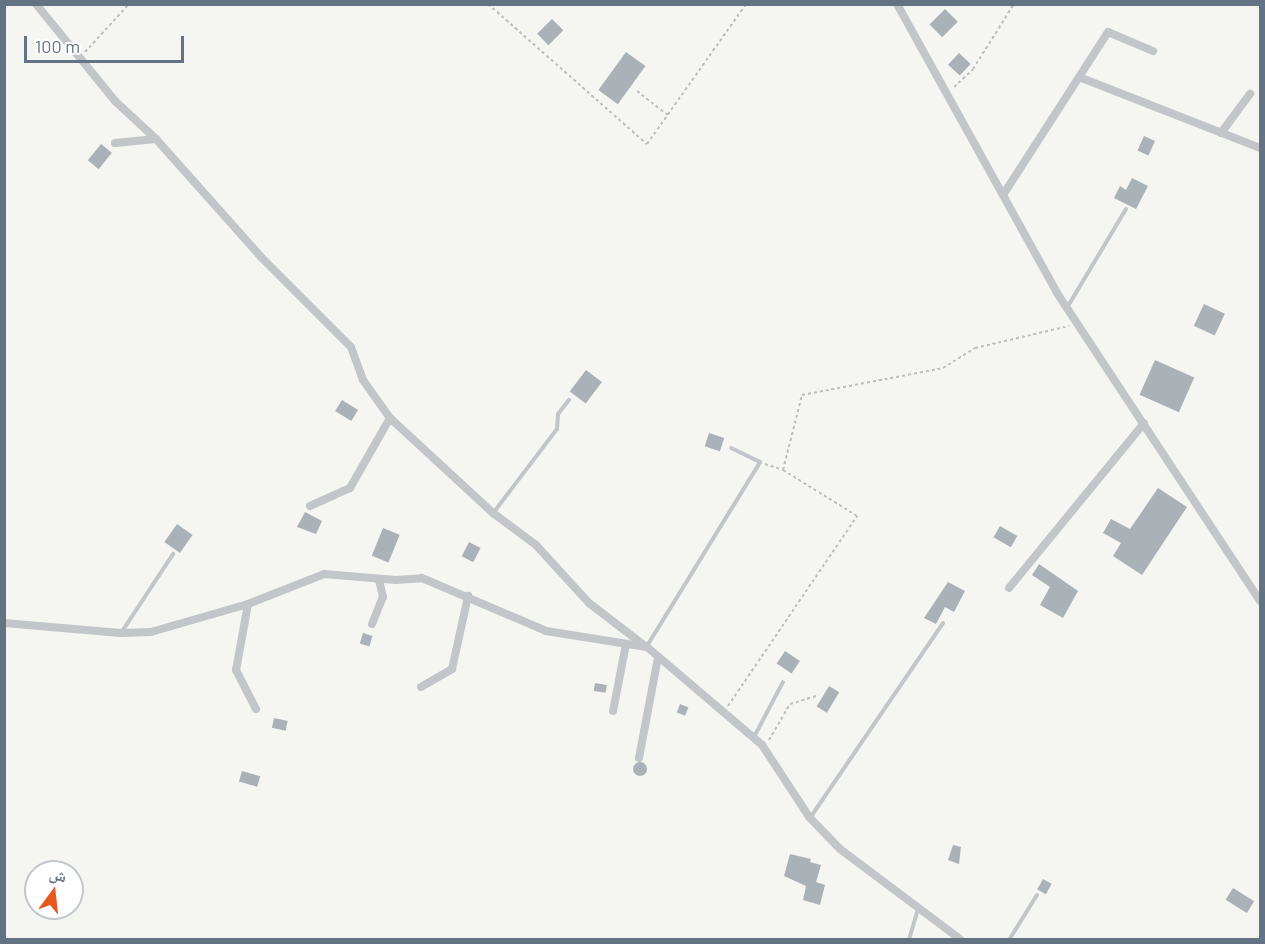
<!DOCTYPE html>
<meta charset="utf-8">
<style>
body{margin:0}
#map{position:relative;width:1265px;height:944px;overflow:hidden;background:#f5f5f1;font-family:Barlow,"Noto Naskh Arabic",sans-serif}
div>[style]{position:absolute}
.building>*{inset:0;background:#aab2b8;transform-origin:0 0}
.round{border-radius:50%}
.path>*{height:2px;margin-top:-1px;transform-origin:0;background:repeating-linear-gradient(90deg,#bcbec0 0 3px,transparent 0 6px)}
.service>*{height:4px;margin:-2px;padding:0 2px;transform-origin:2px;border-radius:2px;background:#c2c6c9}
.minor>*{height:8px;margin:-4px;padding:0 4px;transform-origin:4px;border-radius:4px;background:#c2c6c9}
span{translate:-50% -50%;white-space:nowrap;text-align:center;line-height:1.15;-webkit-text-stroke:6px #fff;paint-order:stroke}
.frame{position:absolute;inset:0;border:6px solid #637383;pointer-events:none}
.north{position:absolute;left:24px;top:860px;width:60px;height:60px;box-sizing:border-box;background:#fff;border:2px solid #c1c7cd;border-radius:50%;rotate:15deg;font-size:16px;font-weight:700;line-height:24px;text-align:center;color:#637383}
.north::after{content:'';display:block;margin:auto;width:21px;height:27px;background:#e7581f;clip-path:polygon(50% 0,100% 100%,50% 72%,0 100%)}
.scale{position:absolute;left:24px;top:36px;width:160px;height:27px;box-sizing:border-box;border:3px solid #637383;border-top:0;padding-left:8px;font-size:18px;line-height:21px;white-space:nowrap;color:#637383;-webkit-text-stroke:4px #fff;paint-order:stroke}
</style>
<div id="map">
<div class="building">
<i style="left:945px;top:9px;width:18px;height:22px;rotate:45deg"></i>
<i style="left:552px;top:19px;width:16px;height:21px;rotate:45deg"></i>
<i style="left:626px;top:52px;width:24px;height:47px;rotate:36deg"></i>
<i style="left:959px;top:53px;width:16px;height:16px;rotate:43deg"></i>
<i style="left:1144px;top:136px;width:12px;height:16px;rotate:24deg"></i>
<i style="left:101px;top:144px;width:14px;height:21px;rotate:39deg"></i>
<i style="clip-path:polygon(1132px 178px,1148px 186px,1136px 209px,1114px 198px,1120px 186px,1126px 190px)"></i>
<i style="left:1204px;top:304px;width:23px;height:24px;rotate:25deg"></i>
<i style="left:1155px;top:360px;width:43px;height:38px;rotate:24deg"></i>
<i style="left:586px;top:370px;width:20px;height:27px;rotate:37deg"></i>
<i style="left:342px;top:400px;width:19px;height:13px;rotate:32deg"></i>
<i style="left:709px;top:433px;width:16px;height:14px;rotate:18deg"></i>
<i style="clip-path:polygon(1158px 488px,1187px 507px,1142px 575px,1113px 556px,1121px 543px,1103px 533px,1111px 519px,1130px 529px)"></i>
<i style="clip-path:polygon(305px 512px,322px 521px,316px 534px,297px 527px)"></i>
<i style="left:177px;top:524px;width:19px;height:22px;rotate:35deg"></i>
<i style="left:1000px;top:526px;width:20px;height:13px;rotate:30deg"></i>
<i style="left:383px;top:528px;width:18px;height:30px;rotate:22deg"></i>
<i style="left:469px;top:542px;width:13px;height:16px;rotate:27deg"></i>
<i style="clip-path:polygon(1039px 564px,1078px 591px,1063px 618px,1040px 605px,1050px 587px,1032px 575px)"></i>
<i style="clip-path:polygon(948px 582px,965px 591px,954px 612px,945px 607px,936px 624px,924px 618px)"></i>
<i style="left:363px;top:633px;width:10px;height:11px;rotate:17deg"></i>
<i style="left:785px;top:651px;width:18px;height:15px;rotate:34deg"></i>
<i style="left:595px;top:683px;width:12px;height:8px;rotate:9deg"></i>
<i style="left:829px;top:686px;width:12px;height:24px;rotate:31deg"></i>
<i style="left:680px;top:704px;width:9px;height:9px;rotate:21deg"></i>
<i style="left:274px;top:718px;width:14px;height:10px;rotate:12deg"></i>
<i class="round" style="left:633px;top:762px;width:14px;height:14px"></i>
<i style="left:242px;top:771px;width:19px;height:11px;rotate:16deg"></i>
<i style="clip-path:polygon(953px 845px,961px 847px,959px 864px,948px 860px)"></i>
<i style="clip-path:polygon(790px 854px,811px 859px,810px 862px,821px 865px,816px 882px,825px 885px,820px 905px,803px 900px,806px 886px,784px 876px)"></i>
<i style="left:1043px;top:879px;width:10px;height:12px;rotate:29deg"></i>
<i style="left:1233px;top:888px;width:25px;height:14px;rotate:32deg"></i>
</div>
<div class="path">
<i style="left:488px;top:4px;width:212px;rotate:41.4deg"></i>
<i style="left:647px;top:144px;width:171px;rotate:-54.7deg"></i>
<i style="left:85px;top:52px;width:65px;rotate:-47.5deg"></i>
<i style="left:954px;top:87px;width:26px;rotate:-43deg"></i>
<i style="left:973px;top:69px;width:77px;rotate:-57.8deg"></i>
<i style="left:637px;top:91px;width:39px;rotate:38deg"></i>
<i style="left:765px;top:464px;width:19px;rotate:18deg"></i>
<i style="left:728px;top:706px;width:230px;rotate:-55.8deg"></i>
<i style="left:857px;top:516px;width:87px;rotate:-148.1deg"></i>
<i style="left:783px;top:470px;width:77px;rotate:-75.8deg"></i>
<i style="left:802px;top:395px;width:144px;rotate:-10.8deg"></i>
<i style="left:943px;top:368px;width:38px;rotate:-32deg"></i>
<i style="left:975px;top:348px;width:97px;rotate:-13.2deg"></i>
<i style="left:769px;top:740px;width:42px;rotate:-59.7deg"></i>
<i style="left:790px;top:704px;width:30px;rotate:-17deg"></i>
</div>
<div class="service">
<i style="left:1068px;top:306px;width:113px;rotate:-59.1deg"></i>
<i style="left:494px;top:512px;width:104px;rotate:-52.8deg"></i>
<i style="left:557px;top:429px;width:15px;rotate:-86deg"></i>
<i style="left:558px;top:414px;width:18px;rotate:-52deg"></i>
<i style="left:121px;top:633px;width:95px;rotate:-56.6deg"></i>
<i style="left:647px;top:646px;width:216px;rotate:-58.4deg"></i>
<i style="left:760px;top:462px;width:32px;rotate:-154deg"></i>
<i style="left:754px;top:737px;width:62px;rotate:-62.2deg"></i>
<i style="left:810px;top:818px;width:236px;rotate:-55.7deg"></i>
<i style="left:909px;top:940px;width:33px;rotate:-74deg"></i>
<i style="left:1009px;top:940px;width:53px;rotate:-58.1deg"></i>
</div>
<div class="minor">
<i style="left:36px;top:4px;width:125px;rotate:50.8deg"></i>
<i style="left:115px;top:101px;width:56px;rotate:42.8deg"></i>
<i style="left:156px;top:139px;width:158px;rotate:48.3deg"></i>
<i style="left:261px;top:257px;width:127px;rotate:45deg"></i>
<i style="left:351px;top:347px;width:35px;rotate:70deg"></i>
<i style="left:363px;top:380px;width:47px;rotate:54.6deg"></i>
<i style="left:390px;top:418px;width:140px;rotate:42.7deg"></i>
<i style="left:493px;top:513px;width:54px;rotate:36.7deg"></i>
<i style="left:536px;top:545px;width:79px;rotate:47.6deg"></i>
<i style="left:589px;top:603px;width:71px;rotate:37.5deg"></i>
<i style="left:897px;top:4px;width:330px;rotate:61deg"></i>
<i style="left:1057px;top:293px;width:369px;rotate:56.6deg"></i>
<i style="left:1079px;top:77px;width:194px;rotate:21.4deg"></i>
<i style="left:1221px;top:133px;width:49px;rotate:-53.4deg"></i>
<i style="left:115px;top:143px;width:41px;rotate:-5.6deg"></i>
<i style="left:1003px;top:195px;width:194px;rotate:-57.2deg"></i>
<i style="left:1108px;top:32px;width:49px;rotate:22.9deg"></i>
<i style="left:310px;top:506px;width:44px;rotate:-24.2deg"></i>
<i style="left:350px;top:488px;width:81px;rotate:-60.3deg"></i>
<i style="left:1009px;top:588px;width:213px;rotate:-50.7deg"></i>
<i style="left:248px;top:604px;width:67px;rotate:100.3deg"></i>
<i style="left:236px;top:670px;width:44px;rotate:62.9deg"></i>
<i style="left:4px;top:623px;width:117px;rotate:4.9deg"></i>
<i style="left:121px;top:633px;width:30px;rotate:-2deg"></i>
<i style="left:151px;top:632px;width:101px;rotate:-16.1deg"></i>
<i style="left:248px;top:604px;width:82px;rotate:-21.5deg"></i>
<i style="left:324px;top:574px;width:72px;rotate:4.8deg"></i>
<i style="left:396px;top:580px;width:26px;rotate:-4deg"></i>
<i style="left:422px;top:578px;width:135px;rotate:23.1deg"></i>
<i style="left:546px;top:631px;width:102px;rotate:9deg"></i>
<i style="left:647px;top:647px;width:151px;rotate:40.4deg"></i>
<i style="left:762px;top:745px;width:87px;rotate:56.7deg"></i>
<i style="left:810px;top:818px;width:43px;rotate:45.9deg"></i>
<i style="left:840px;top:849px;width:151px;rotate:36.9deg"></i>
<i style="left:372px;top:624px;width:29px;rotate:-68deg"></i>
<i style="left:383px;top:597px;width:18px;rotate:-103deg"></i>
<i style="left:421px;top:687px;width:36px;rotate:-30deg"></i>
<i style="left:452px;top:669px;width:75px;rotate:-77.6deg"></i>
<i style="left:613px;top:711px;width:68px;rotate:-79deg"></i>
<i style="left:639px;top:758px;width:103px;rotate:-79.3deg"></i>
</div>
<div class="frame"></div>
<div class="north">ش</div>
<div class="scale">100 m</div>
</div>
